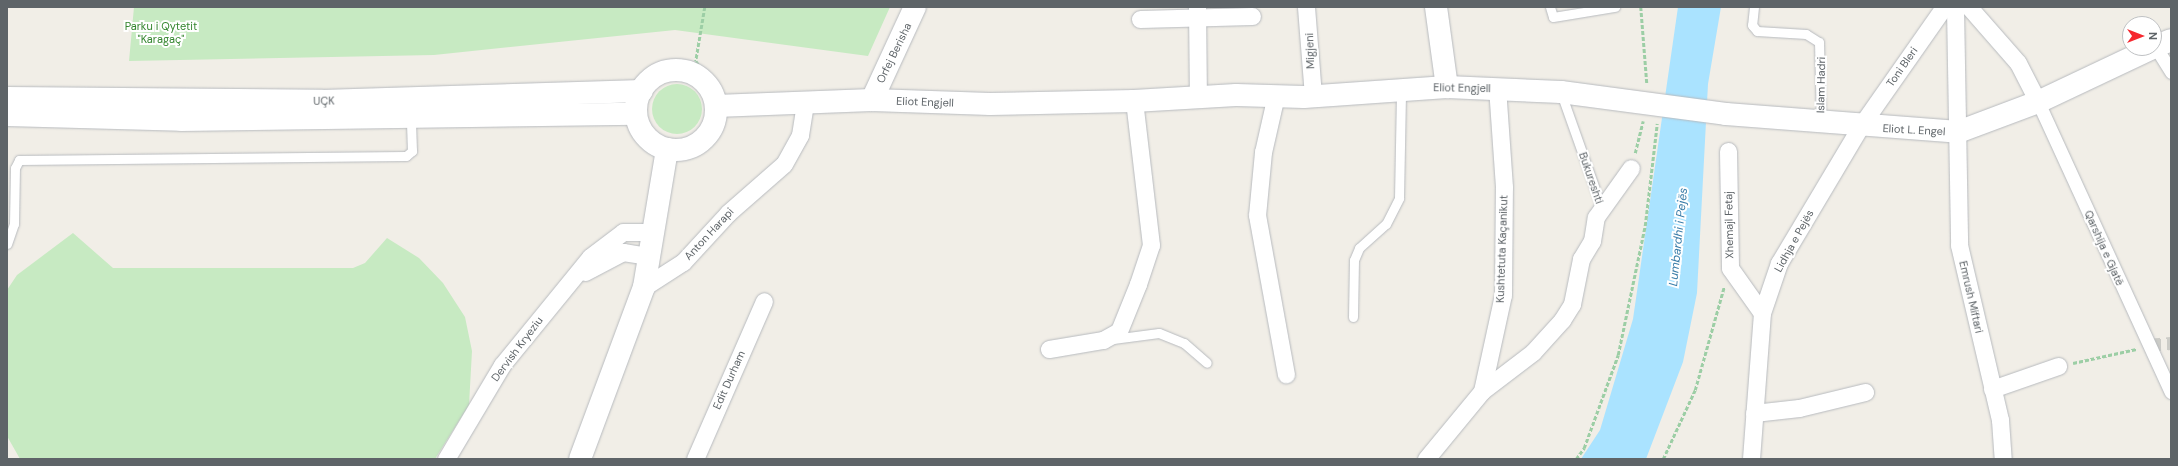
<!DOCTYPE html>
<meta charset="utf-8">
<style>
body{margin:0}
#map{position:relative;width:2178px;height:466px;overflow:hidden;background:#f1eee7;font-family:"DM Sans",sans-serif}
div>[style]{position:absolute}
.green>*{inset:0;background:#c7eac2}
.round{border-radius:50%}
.water>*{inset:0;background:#aae3ff}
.pedestrian-tunnel>*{height:13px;margin-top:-6.5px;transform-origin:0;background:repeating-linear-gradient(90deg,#ccccc7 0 13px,transparent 0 19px)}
.path>*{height:2.5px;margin-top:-1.25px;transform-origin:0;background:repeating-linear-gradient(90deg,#9ccea5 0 4px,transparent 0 6px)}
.roads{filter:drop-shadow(0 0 1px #b7babe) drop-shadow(0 0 1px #b7babe)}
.service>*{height:9px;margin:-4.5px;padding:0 4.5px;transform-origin:4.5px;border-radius:4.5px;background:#fff}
.pedestrian>*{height:13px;margin:-6.5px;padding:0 6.5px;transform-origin:6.5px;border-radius:6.5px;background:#fff}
.minor>*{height:17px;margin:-8.5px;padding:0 8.5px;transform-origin:8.5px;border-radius:8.5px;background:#fff}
.tertiary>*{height:22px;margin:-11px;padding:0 11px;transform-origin:11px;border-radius:11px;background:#fff}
.secondary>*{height:22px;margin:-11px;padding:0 11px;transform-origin:11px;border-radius:11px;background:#fff}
.secondary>.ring{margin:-11px;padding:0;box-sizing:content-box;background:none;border:22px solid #fff;border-radius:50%}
span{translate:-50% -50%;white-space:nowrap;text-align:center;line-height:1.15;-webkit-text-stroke:4px #fff;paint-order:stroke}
.park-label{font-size:11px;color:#34862f}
.street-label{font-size:11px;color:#5e6468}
.water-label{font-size:12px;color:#377ba7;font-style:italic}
.frame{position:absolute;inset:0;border:8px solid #5e6468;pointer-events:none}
.north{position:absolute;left:2122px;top:16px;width:40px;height:40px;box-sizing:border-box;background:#fff;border:1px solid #bfc1c3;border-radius:50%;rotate:90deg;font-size:11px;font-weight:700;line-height:16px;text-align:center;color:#5e6468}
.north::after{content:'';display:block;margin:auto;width:14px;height:18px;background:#f6282f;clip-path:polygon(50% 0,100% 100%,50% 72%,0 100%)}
</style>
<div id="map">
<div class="green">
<i style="clip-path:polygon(134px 7px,890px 7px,868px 56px,675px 30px,434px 55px,129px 61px)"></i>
<i class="round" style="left:652px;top:84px;width:50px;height:50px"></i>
<i style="clip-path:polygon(73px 233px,113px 268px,353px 268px,365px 263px,387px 238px,419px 258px,443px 283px,465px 317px,472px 351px,469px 405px,435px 459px,20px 459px,7px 436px,7px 290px,17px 275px)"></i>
</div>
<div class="water">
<i style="clip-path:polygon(1678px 7px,1721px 7px,1708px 84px,1697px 293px,1683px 362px,1646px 459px,1581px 459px,1600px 430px,1633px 319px)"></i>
</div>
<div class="pedestrian-tunnel">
<i style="left:2148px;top:345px;width:23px;rotate:-5deg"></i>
</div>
<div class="path">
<i style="left:705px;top:7px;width:55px;rotate:99.5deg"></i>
<i style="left:696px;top:61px;width:32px;rotate:54deg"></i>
<i style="left:1641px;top:7px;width:77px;rotate:85.5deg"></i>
<i style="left:1635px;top:153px;width:33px;rotate:-76deg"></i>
<i style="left:2073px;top:363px;width:65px;rotate:-12.5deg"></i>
<i style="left:1576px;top:459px;width:14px;rotate:-54deg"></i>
<i style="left:1584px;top:448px;width:99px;rotate:-69.9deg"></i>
<i style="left:1618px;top:355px;width:132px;rotate:-78.2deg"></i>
<i style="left:1645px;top:226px;width:103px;rotate:-83.3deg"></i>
<i style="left:1663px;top:459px;width:76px;rotate:-65.1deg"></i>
<i style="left:1695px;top:390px;width:107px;rotate:-74.3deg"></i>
</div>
<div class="roads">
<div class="service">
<i style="left:1550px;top:7px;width:10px;rotate:73deg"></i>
<i style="left:1553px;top:17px;width:63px;rotate:-9.2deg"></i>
<i style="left:1754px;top:7px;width:18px;rotate:96deg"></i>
<i style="left:1752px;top:25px;width:8px;rotate:50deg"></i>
<i style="left:1757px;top:31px;width:49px;rotate:3.5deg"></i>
<i style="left:1806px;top:34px;width:15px;rotate:32deg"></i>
<i style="left:1819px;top:42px;width:80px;rotate:88.6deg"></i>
<i style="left:1561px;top:93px;width:123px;rotate:70.5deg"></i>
<i style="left:7px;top:244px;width:21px;rotate:-71deg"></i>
<i style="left:14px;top:224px;width:56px;rotate:-89deg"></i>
<i style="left:15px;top:168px;width:9px;rotate:-63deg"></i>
<i style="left:19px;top:160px;width:387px;rotate:-0.6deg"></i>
<i style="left:406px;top:156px;width:8px;rotate:-40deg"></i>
<i style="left:412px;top:151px;width:35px;rotate:-92deg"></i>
<i style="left:1353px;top:317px;width:57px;rotate:-89deg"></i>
<i style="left:1354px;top:260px;width:13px;rotate:-67deg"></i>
<i style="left:1359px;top:248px;width:36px;rotate:-42deg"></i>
<i style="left:1386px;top:224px;width:29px;rotate:-63deg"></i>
<i style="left:1399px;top:198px;width:109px;rotate:-88.9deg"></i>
<i style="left:1113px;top:339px;width:46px;rotate:-7.4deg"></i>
<i style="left:1159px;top:333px;width:27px;rotate:22deg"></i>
<i style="left:1184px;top:343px;width:30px;rotate:41deg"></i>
</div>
<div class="pedestrian">
<i style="left:2155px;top:46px;width:31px;rotate:58deg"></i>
<i style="left:2038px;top:102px;width:319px;rotate:65.4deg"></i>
</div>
<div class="minor">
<i style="left:1197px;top:7px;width:90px;rotate:89.4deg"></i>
<i style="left:1306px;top:7px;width:89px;rotate:85.5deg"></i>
<i style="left:1955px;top:7px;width:238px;rotate:89deg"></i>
<i style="left:1959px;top:245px;width:180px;rotate:76.8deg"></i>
<i style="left:2000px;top:420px;width:39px;rotate:86deg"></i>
<i style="left:1969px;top:7px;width:74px;rotate:48.8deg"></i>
<i style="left:2018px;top:63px;width:44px;rotate:62.9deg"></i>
<i style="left:1140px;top:19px;width:112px;rotate:-1.5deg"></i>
<i style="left:1276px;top:95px;width:58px;rotate:102.8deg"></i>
<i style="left:1263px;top:152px;width:63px;rotate:95.4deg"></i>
<i style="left:1257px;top:215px;width:162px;rotate:79.7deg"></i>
<i style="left:1728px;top:151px;width:117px;rotate:89deg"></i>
<i style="left:1730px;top:268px;width:55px;rotate:54.6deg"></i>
<i style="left:585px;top:272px;width:43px;rotate:-27.8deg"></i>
<i style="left:623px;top:252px;width:26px;rotate:9deg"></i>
<i style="left:644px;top:287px;width:46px;rotate:-32.7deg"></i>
<i style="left:683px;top:262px;width:67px;rotate:-47.4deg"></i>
<i style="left:728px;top:213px;width:74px;rotate:-41.2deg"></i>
<i style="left:784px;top:164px;width:33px;rotate:-61deg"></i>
<i style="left:800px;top:135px;width:32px;rotate:-81deg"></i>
<i style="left:1049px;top:349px;width:55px;rotate:-9.5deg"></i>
<i style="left:1103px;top:340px;width:18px;rotate:-29deg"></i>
<i style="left:1119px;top:331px;width:51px;rotate:-68deg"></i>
<i style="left:1138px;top:284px;width:41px;rotate:-71.6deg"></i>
<i style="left:1151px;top:245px;width:145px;rotate:-96.7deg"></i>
<i style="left:1992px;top:389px;width:70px;rotate:-19.2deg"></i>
<i style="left:1482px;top:391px;width:64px;rotate:-37.4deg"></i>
<i style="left:1533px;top:352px;width:43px;rotate:-47.8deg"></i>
<i style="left:1562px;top:320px;width:19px;rotate:-58deg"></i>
<i style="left:1572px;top:304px;width:46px;rotate:-78.7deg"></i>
<i style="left:1581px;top:259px;width:21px;rotate:-59deg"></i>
<i style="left:1592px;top:241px;width:24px;rotate:-81deg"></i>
<i style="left:1596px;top:217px;width:60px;rotate:-54.5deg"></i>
<i style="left:1754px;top:413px;width:45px;rotate:-6.3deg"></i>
<i style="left:1799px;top:408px;width:68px;rotate:-13.6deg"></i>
<i style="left:446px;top:459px;width:109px;rotate:-59.2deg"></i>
<i style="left:502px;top:365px;width:139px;rotate:-50.8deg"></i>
<i style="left:590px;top:257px;width:41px;rotate:-37.1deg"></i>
<i style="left:623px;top:232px;width:31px"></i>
<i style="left:695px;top:459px;width:172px;rotate:-66.4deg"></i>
<i style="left:1426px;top:459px;width:88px;rotate:-50.5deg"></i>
<i style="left:1482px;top:391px;width:98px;rotate:-77.7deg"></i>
<i style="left:1503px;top:295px;width:108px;rotate:-89.5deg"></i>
<i style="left:1504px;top:187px;width:99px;rotate:-94deg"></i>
<i style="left:1751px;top:459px;width:146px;rotate:-85.7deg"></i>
<i style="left:1762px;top:313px;width:53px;rotate:-71.2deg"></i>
<i style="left:1779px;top:263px;width:158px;rotate:-59.2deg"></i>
<i style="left:1860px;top:127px;width:146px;rotate:-55deg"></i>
</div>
<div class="tertiary">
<i style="left:1436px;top:7px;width:81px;rotate:82.2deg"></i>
<i style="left:872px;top:100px;width:102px;rotate:-65.2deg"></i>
<i style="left:580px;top:459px;width:184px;rotate:-69.6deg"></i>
<i style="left:644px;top:287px;width:140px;rotate:-80.5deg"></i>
</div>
<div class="secondary">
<i style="left:2154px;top:47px;width:18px;rotate:-22deg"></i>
<i class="ring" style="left:636px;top:70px;width:58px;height:58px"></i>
<i style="left:7px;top:98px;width:315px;rotate:0.5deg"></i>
<i style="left:322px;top:101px;width:320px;rotate:-1.8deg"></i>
<i style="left:716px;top:106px;width:156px;rotate:-2.2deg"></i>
<i style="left:872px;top:100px;width:118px;rotate:1.9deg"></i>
<i style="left:990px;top:104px;width:144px;rotate:-1.2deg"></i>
<i style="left:1134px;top:101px;width:102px;rotate:-3.4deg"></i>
<i style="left:1236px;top:95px;width:68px;rotate:1.7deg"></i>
<i style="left:1304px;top:97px;width:143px;rotate:-4deg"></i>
<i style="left:1447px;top:87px;width:114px;rotate:2.5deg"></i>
<i style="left:1561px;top:92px;width:166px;rotate:7.6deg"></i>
<i style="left:1726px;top:114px;width:233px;rotate:4.4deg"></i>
<i style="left:1958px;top:132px;width:85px;rotate:-20.6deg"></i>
<i style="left:2038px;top:102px;width:126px;rotate:-25.3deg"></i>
<i style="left:7px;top:115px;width:174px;rotate:1.6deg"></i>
<i style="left:181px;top:120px;width:455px;rotate:-0.8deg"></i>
</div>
</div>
<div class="park-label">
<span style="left:161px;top:33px">Parku i Qytetit<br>"Karagaç"</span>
</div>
<div class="street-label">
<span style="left:1310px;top:51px;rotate:-92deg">Migjeni</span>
<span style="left:894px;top:53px;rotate:-64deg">Orfej Berisha</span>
<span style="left:1902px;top:67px;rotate:-55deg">Toni Bleri</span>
<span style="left:1821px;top:85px;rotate:-89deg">Islam Hadri</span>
<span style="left:1462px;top:88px;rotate:1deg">Eliot Engjell</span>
<span style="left:324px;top:101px;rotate:-1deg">UÇK</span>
<span style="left:925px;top:102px;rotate:2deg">Eliot Engjell</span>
<span style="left:1914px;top:130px;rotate:3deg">Eliot L. Engel</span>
<span style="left:1591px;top:178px;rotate:71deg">Bukureshti</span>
<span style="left:1729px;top:225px;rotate:-91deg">Xhemajl Fetaj</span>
<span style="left:709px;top:234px;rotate:-47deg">Anton Harapi</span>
<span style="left:1794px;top:241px;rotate:-61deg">Lidhja e Pejës</span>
<span style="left:2104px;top:248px;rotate:66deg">Qarshija e Gjatë</span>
<span style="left:1502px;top:249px;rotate:-88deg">Kushtetuta Kaçanikut</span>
<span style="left:1971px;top:297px;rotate:77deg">Emrush Miftari</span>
<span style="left:517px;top:349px;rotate:-53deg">Dervish Kryeziu</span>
<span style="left:729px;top:380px;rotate:-66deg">Edit Durham</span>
</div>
<div class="water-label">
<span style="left:1679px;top:237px;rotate:-84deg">Lumbardhi i Pejës</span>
</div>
<div class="frame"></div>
<div class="north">N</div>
</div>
